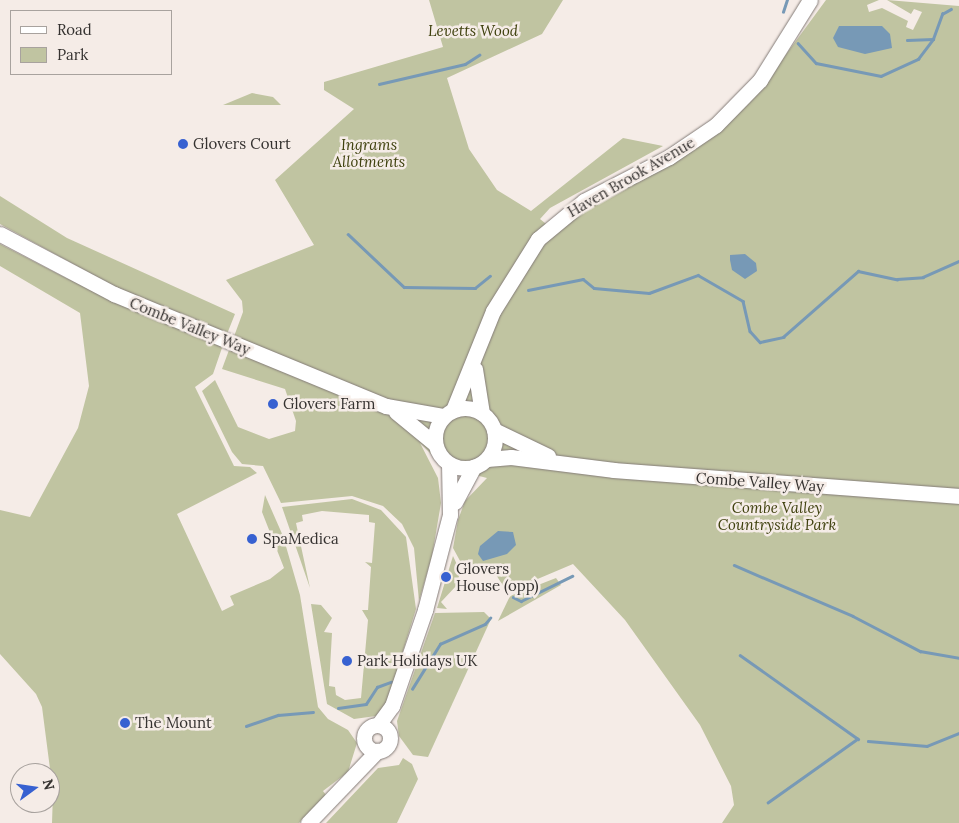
<!DOCTYPE html>
<style>
body{margin:0}
#map{position:relative;width:959px;height:823px;overflow:hidden;background:#f5ece7;font-family:Lora,serif}
div>[style]{position:absolute}
.green>*{inset:0;background:#c0c4a1}
.water>*{inset:0;background:#7799b6}
.stream>*{height:2.5px;margin:-1.25px;padding:0 1.25px;transform-origin:1.25px;border-radius:1.25px;background:#7799b6}
.roads{filter:drop-shadow(0 0 1px #837b77) drop-shadow(0 0 1px #837b77)}
.primary>*{height:15px;margin:-7.5px;padding:0 7.5px;transform-origin:7.5px;border-radius:7.5px;background:#fff}
.primary>.ring{margin:-7.5px;padding:0;box-sizing:content-box;background:none;border:15px solid #fff;border-radius:50%}
.dots>*{width:14px;height:14px;translate:-50% -50%;box-sizing:border-box;border:2px solid #f5ece7;border-radius:50%}
span{translate:-50% -50%;white-space:nowrap;text-align:center;line-height:1.15;-webkit-text-stroke:5px #f5ece7;paint-order:stroke}
.park-label{font-size:15px;color:#3e400d;font-style:italic}
.poi-label{font-size:15px;color:#353230}
.left{translate:0 -50%;text-align:left}
.street-label{font-size:15px;color:#353230}
.legend{position:absolute;left:10px;top:10px;width:162px;height:65px;box-sizing:border-box;background:#f5ece7;border:1px solid #a8a29e;margin:0;padding:6px 9px;list-style:none;font-size:15px;color:#353230}
.legend li{display:flex;align-items:center;gap:10px;height:25px}
.legend b{width:25px;border:1px solid #a8a29e}
.north{position:absolute;left:10px;top:763px;width:50px;height:50px;box-sizing:border-box;background:#f5ece7;border:1px solid #a8a29e;border-radius:50%;rotate:76deg;font-size:14px;font-weight:700;line-height:20px;text-align:center;color:#353230}
.north::after{content:'';display:block;margin:auto;width:18px;height:22px;background:#3761d1;clip-path:polygon(50% 0,100% 100%,50% 72%,0 100%)}
</style>
<div id="map">
<div class="green">
<i style="clip-path:polygon(429px 0,563px 0,542px 34px,447px 78px,469px 149px,497px 190px,531px 211px,623px 138px,663px 146px,550px 208px,540px 219px,556px 232px,587px 207px,672px 164px,721px 130px,754px 98px,826px 0,879px 0,867px 5px,869px 12px,882px 8px,908px 21px,906px 27px,913px 30px,922px 12px,914px 9px,911px 14px,887px 0,959px 6px,959px 823px,722px 823px,734px 805px,731px 786px,700px 725px,625px 620px,573px 564px,507px 592px,493px 570px,475px 574px,465px 570px,453px 548px,458px 520px,465px 501px,487px 478px,444px 467px,420px 443px,438px 478px,441px 503px,432px 556px,419px 601px,414px 548px,402px 524px,383px 506px,352px 496px,281px 503px,263px 466px,242px 464px,232px 452px,202px 391px,215px 380px,238px 427px,269px 439px,295px 431px,296px 421px,285px 389px,222px 369px,243px 312px,242px 301px,226px 280px,314px 245px,275px 180px,354px 109px,324px 90px,324px 82px,443px 47px)"></i>
<i style="clip-path:polygon(252px 93px,273px 97px,281px 105px,223px 105px)"></i>
<i style="clip-path:polygon(0 196px,67px 238px,235px 314px,227px 334px,117px 288px,0 224px)"></i>
<i style="clip-path:polygon(0 244px,66px 278px,223px 345px,213px 374px,195px 387px,234px 466px,250px 467px,257px 473px,177px 514px,222px 611px,234px 605px,230px 596px,270px 579px,284px 568px,262px 512px,265px 495px,283px 536px,300px 595px,318px 707px,328px 719px,348px 730px,357px 743px,348px 772px,323px 791px,326px 795px,299px 823px,52px 823px,53px 792px,42px 707px,36px 694px,0 654px,0 510px,30px 517px,78px 428px,89px 386px,80px 313px,0 266px)"></i>
<i style="clip-path:polygon(352px 499px,381px 510px,406px 537px,416px 609px,387px 703px,376px 716px,354px 719px,327px 704px,311px 604px,321px 605px,332px 618px,324px 632px,332px 633px,329px 686px,335px 687px,336px 695px,345px 700px,361px 698px,368px 620px,362px 610px,368px 610px,371px 567px,365px 562px,372px 563px,375px 523px,369px 522px,369px 515px,322px 511px,302px 515px,303px 521px,296px 523px,310px 588px,282px 507px)"></i>
<i style="clip-path:polygon(453px 556px,460px 571px,457px 585px,441px 602px,447px 609px,437px 608px)"></i>
<i style="clip-path:polygon(556px 578px,561px 585px,498px 621px,510px 596px)"></i>
<i style="clip-path:polygon(484px 612px,491px 619px,428px 757px,413px 755px,399px 736px,397px 721px,435px 613px)"></i>
<i style="clip-path:polygon(403px 758px,412px 764px,418px 779px,397px 823px,326px 823px,378px 768px,399px 765px)"></i>
</div>
<div class="water">
<i style="clip-path:polygon(839px 26px,882px 26px,890px 34px,892px 48px,865px 54px,838px 47px,833px 38px)"></i>
<i style="clip-path:polygon(745px 254px,756px 263px,757px 271px,745px 279px,732px 270px,730px 260px,730px 255px)"></i>
<i style="clip-path:polygon(498px 531px,513px 532px,516px 545px,507px 554px,483px 561px,478px 554px,480px 546px)"></i>
</div>
<div class="stream">
<i style="left:783px;top:12px;width:13px;rotate:-72deg"></i>
<i style="left:907px;top:40px;width:26px;rotate:-2deg"></i>
<i style="left:798px;top:43px;width:27px;rotate:48deg"></i>
<i style="left:816px;top:63px;width:66px;rotate:11.3deg"></i>
<i style="left:881px;top:76px;width:41px;rotate:-24.7deg"></i>
<i style="left:918px;top:59px;width:25px;rotate:-53deg"></i>
<i style="left:933px;top:39px;width:27px;rotate:-70deg"></i>
<i style="left:942px;top:14px;width:10px;rotate:-29deg"></i>
<i style="left:379px;top:84px;width:88px;rotate:-13.1deg"></i>
<i style="left:465px;top:64px;width:17px;rotate:-33deg"></i>
<i style="left:348px;top:234px;width:77px;rotate:43.4deg"></i>
<i style="left:404px;top:287px;width:71px;rotate:0.8deg"></i>
<i style="left:475px;top:288px;width:19px;rotate:-39deg"></i>
<i style="left:528px;top:290px;width:56px;rotate:-11.3deg"></i>
<i style="left:583px;top:279px;width:14px;rotate:39deg"></i>
<i style="left:594px;top:288px;width:55px;rotate:5.2deg"></i>
<i style="left:649px;top:293px;width:52px;rotate:-20.2deg"></i>
<i style="left:698px;top:275px;width:52px;rotate:30deg"></i>
<i style="left:743px;top:301px;width:31px;rotate:77deg"></i>
<i style="left:750px;top:331px;width:15px;rotate:48deg"></i>
<i style="left:760px;top:342px;width:24px;rotate:-12deg"></i>
<i style="left:783px;top:337px;width:100px;rotate:-41.3deg"></i>
<i style="left:858px;top:271px;width:40px;rotate:12deg"></i>
<i style="left:897px;top:279px;width:26px;rotate:-4deg"></i>
<i style="left:923px;top:277px;width:39px;rotate:-24deg"></i>
<i style="left:734px;top:565px;width:129px;rotate:23.2deg"></i>
<i style="left:853px;top:616px;width:76px;rotate:27.6deg"></i>
<i style="left:920px;top:651px;width:40px;rotate:10deg"></i>
<i style="left:513px;top:597px;width:9px;rotate:27deg"></i>
<i style="left:521px;top:601px;width:57px;rotate:-26.1deg"></i>
<i style="left:740px;top:655px;width:145px;rotate:35.4deg"></i>
<i style="left:858px;top:739px;width:110px;rotate:144.6deg"></i>
<i style="left:412px;top:689px;width:53px;rotate:-58.1deg"></i>
<i style="left:440px;top:644px;width:49px;rotate:-24deg"></i>
<i style="left:485px;top:624px;width:8px;rotate:-50deg"></i>
<i style="left:338px;top:708px;width:28px;rotate:-8deg"></i>
<i style="left:366px;top:704px;width:20px;rotate:-57deg"></i>
<i style="left:377px;top:687px;width:15px;rotate:-20deg"></i>
<i style="left:246px;top:726px;width:34px;rotate:-19deg"></i>
<i style="left:278px;top:715px;width:35px;rotate:-5deg"></i>
<i style="left:868px;top:741px;width:59px;rotate:4.8deg"></i>
<i style="left:927px;top:746px;width:35px;rotate:-22deg"></i>
</div>
<div class="roads">
<div class="primary">
<i style="left:0;top:234px;width:129px;rotate:27.8deg"></i>
<i style="left:114px;top:294px;width:294px;rotate:22.4deg"></i>
<i style="left:386px;top:406px;width:59px;rotate:9.8deg"></i>
<i style="left:475px;top:369px;width:45px;rotate:81deg"></i>
<i class="ring" style="left:435px;top:408px;width:45px;height:45px"></i>
<i style="left:453px;top:410px;width:107px;rotate:-68deg"></i>
<i style="left:493px;top:311px;width:85px;rotate:-58deg"></i>
<i style="left:538px;top:239px;width:60px;rotate:-39.6deg"></i>
<i style="left:584px;top:201px;width:96px;rotate:-27.4deg"></i>
<i style="left:669px;top:157px;width:57px;rotate:-34.2deg"></i>
<i style="left:716px;top:125px;width:63px;rotate:-45.6deg"></i>
<i style="left:760px;top:80px;width:94px;rotate:-58deg"></i>
<i style="left:396px;top:412px;width:50px;rotate:39.4deg"></i>
<i style="left:494px;top:430px;width:60px;rotate:25.7deg"></i>
<i style="left:487px;top:459px;width:24px;rotate:-5deg"></i>
<i style="left:511px;top:457px;width:104px;rotate:7.2deg"></i>
<i style="left:614px;top:470px;width:346px;rotate:4.3deg"></i>
<i style="left:455px;top:502px;width:40px;rotate:-62deg"></i>
<i style="left:378px;top:725px;width:24px;rotate:-54deg"></i>
<i style="left:392px;top:706px;width:102px;rotate:-71deg"></i>
<i style="left:425px;top:610px;width:98px;rotate:-75.3deg"></i>
<i style="left:450px;top:515px;width:51px;rotate:-91.1deg"></i>
<i class="ring" style="left:364px;top:725px;width:11px;height:11px"></i>
<i style="left:308px;top:823px;width:100px;rotate:-46.2deg"></i>
</div>
</div>
<div class="dots">
<i style="left:183px;top:144px;background:#3761d1"></i>
<i style="left:273px;top:404px;background:#3761d1"></i>
<i style="left:252px;top:539px;background:#3761d1"></i>
<i style="left:446px;top:577px;background:#3761d1"></i>
<i style="left:347px;top:661px;background:#3761d1"></i>
<i style="left:125px;top:723px;background:#3761d1"></i>
</div>
<div class="park-label">
<span style="left:473px;top:31px">Levetts Wood</span>
<span style="left:369px;top:153px">Ingrams<br>Allotments</span>
<span style="left:777px;top:516px">Combe Valley<br>Countryside Park</span>
</div>
<div class="poi-label">
<span class="left" style="left:193px;top:144px">Glovers Court</span>
<span class="left" style="left:283px;top:404px">Glovers Farm</span>
<span class="left" style="left:263px;top:539px">SpaMedica</span>
<span class="left" style="left:456px;top:577px">Glovers<br>House (opp)</span>
<span class="left" style="left:357px;top:661px">Park Holidays UK</span>
<span class="left" style="left:135px;top:723px">The Mount</span>
</div>
<div class="street-label">
<span style="left:631px;top:177px;rotate:-30deg">Haven Brook Avenue</span>
<span style="left:190px;top:326px;rotate:22deg">Combe Valley Way</span>
<span style="left:760px;top:482px;rotate:4deg">Combe Valley Way</span>
</div>
<ul class="legend">
<li><b style="height:6px;background:#fff"></b>Road</li>
<li><b style="height:14px;background:#c0c4a1"></b>Park</li>
</ul>
<div class="north">N</div>
</div>
